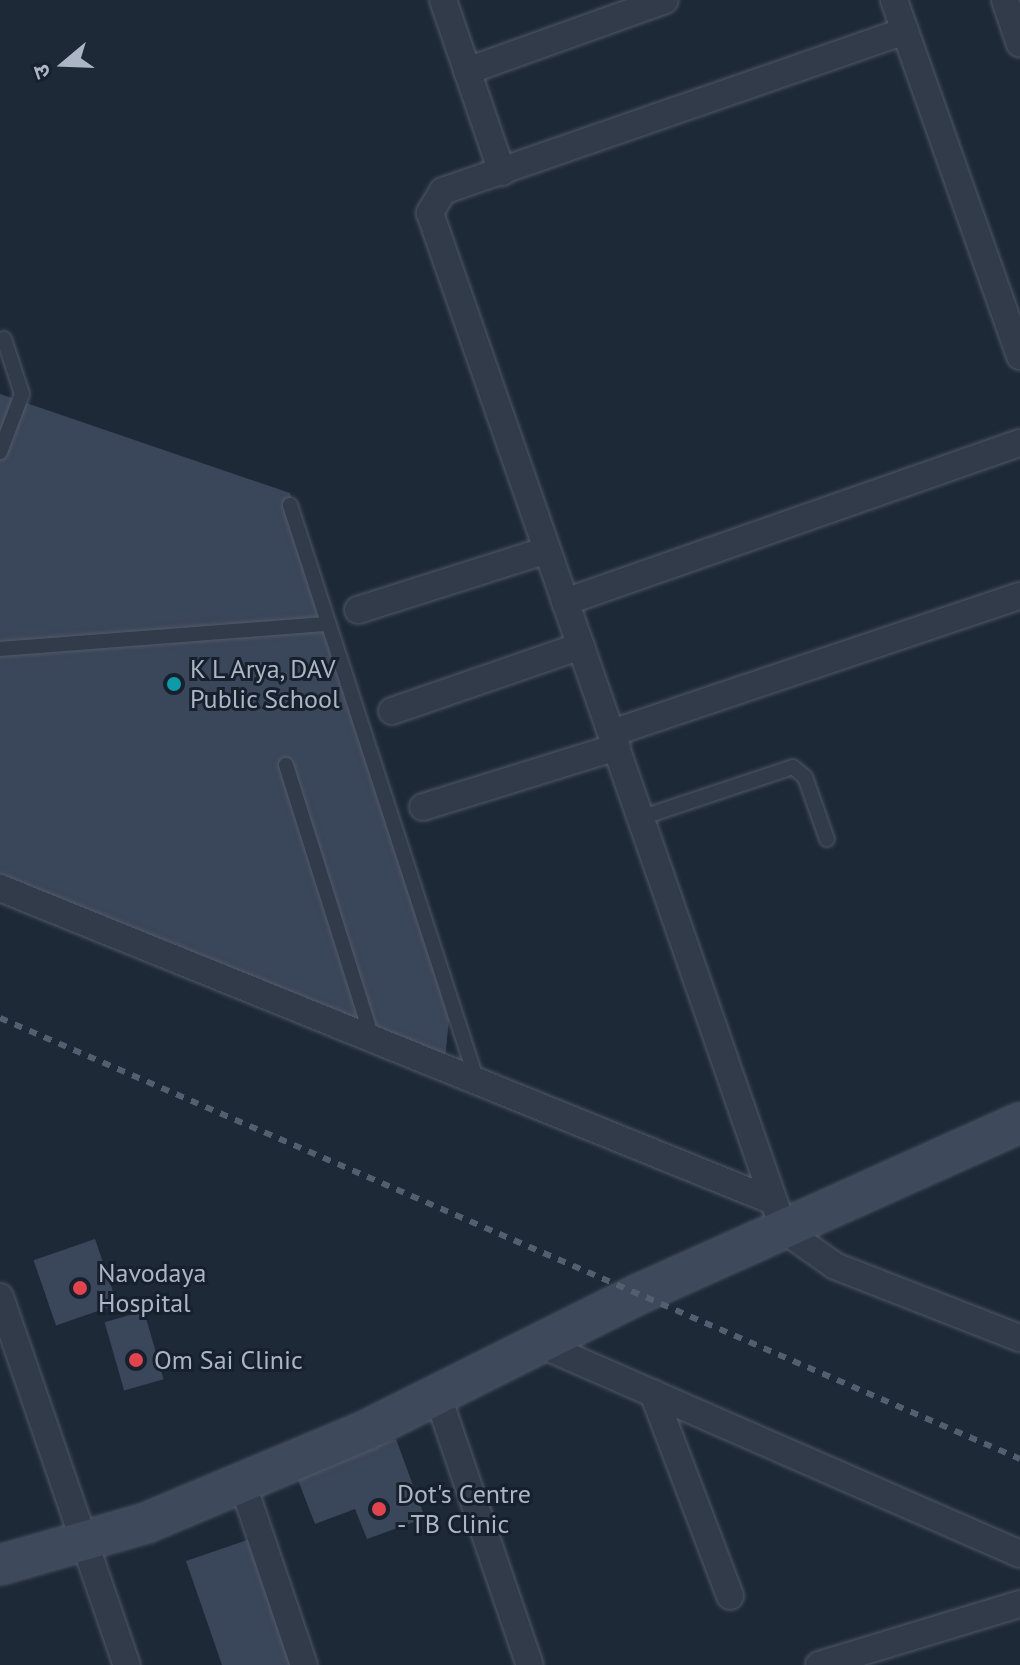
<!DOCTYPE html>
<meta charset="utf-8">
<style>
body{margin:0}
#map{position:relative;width:1020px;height:1665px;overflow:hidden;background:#1e2938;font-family:"PT Sans","Noto Sans Devanagari",sans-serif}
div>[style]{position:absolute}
.building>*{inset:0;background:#3a4659;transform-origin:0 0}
.roads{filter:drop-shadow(0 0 2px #4f5867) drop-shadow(0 0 2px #4f5867)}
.lane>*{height:14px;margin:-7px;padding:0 7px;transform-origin:7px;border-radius:7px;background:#323b49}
.street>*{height:26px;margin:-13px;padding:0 13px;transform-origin:13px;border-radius:13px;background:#323b49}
.secondary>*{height:38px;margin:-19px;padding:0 19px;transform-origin:19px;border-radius:19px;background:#3f495c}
.rail>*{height:6px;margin-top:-3px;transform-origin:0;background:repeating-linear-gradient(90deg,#535e70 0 8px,transparent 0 16px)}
.dots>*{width:22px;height:22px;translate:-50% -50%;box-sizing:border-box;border:4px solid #17202d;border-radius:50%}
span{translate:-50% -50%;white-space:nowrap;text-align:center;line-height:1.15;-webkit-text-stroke:6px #17202d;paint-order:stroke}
.poi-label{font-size:26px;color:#acb5c6}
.left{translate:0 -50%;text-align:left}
.north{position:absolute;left:24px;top:24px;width:80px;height:80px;-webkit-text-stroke:6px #17202d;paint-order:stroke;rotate:251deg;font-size:22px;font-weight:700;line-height:32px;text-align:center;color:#acb5c6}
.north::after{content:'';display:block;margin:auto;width:28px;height:36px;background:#acb5c6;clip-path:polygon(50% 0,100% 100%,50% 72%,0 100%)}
</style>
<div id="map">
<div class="building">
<i style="clip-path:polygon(0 394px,290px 493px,449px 1020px,445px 1059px,0 874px)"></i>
<i style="left:95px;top:1239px;width:69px;height:65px;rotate:71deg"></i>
<i style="left:144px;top:1311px;width:71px;height:41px;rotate:74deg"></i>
<i style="clip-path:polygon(396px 1439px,425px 1518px,367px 1539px,355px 1509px,315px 1524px,296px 1475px)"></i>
<i style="clip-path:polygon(253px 1538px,296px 1665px,222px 1665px,186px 1561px)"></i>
</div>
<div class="roads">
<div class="lane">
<i style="left:0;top:452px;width:62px;rotate:-69.2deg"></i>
<i style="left:22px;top:394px;width:58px;rotate:-108.1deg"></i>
<i style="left:290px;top:505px;width:602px;rotate:72.02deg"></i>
<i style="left:0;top:649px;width:329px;rotate:-4.4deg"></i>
<i style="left:286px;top:765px;width:285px;rotate:72.5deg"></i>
<i style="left:640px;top:818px;width:161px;rotate:-18.4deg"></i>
<i style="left:793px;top:767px;width:16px;rotate:40deg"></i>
<i style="left:805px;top:777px;width:66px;rotate:70.5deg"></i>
</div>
<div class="street">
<i style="left:443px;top:0;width:182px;rotate:71.1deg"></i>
<i style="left:894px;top:0;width:378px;rotate:70.5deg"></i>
<i style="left:1005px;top:0;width:46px;rotate:71.2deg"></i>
<i style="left:905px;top:31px;width:489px;rotate:160.9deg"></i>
<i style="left:443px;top:191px;width:26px;rotate:121deg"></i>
<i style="left:430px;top:213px;width:1077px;rotate:70.81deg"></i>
<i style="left:784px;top:1230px;width:62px;rotate:35.2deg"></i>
<i style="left:835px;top:1266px;width:199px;rotate:21.3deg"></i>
<i style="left:467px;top:71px;width:210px;rotate:-19.7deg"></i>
<i style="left:565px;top:602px;width:482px;rotate:-19.3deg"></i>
<i style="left:358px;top:610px;width:198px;rotate:-17.6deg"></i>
<i style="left:392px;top:711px;width:200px;rotate:-19deg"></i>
<i style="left:612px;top:733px;width:430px;rotate:-18.6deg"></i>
<i style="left:423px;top:807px;width:203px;rotate:-17.2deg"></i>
<i style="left:0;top:888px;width:829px;rotate:22.05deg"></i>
<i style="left:0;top:1297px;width:389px;rotate:71deg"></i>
<i style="left:540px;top:1344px;width:524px;rotate:23.63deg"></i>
<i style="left:653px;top:1393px;width:217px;rotate:69.2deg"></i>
<i style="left:438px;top:1397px;width:283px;rotate:71.1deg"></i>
<i style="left:242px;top:1482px;width:193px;rotate:71.3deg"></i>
<i style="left:819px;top:1665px;width:210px;rotate:-16.9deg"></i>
</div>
<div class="secondary">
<i style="left:0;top:1565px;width:152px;rotate:-16deg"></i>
<i style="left:146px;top:1523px;width:238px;rotate:-22.8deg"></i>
<i style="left:365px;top:1431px;width:306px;rotate:-26.6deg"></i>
<i style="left:639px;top:1294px;width:418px;rotate:-24.2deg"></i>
</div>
</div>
<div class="rail">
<i style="left:0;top:1018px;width:1111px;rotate:23.38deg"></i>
</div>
<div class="dots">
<i style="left:174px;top:684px;background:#0f9aa8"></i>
<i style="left:80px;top:1288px;background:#e0444e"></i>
<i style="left:136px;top:1360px;background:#e0444e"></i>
<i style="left:379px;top:1509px;background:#e0444e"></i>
</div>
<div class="poi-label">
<span class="left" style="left:190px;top:684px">K L Arya, DAV<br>Public School</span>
<span class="left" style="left:98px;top:1288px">Navodaya<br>Hospital</span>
<span class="left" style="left:154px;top:1360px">Om Sai Clinic</span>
<span class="left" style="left:397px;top:1509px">Dot's Centre<br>- TB Clinic</span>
</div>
<div class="north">उ</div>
</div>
